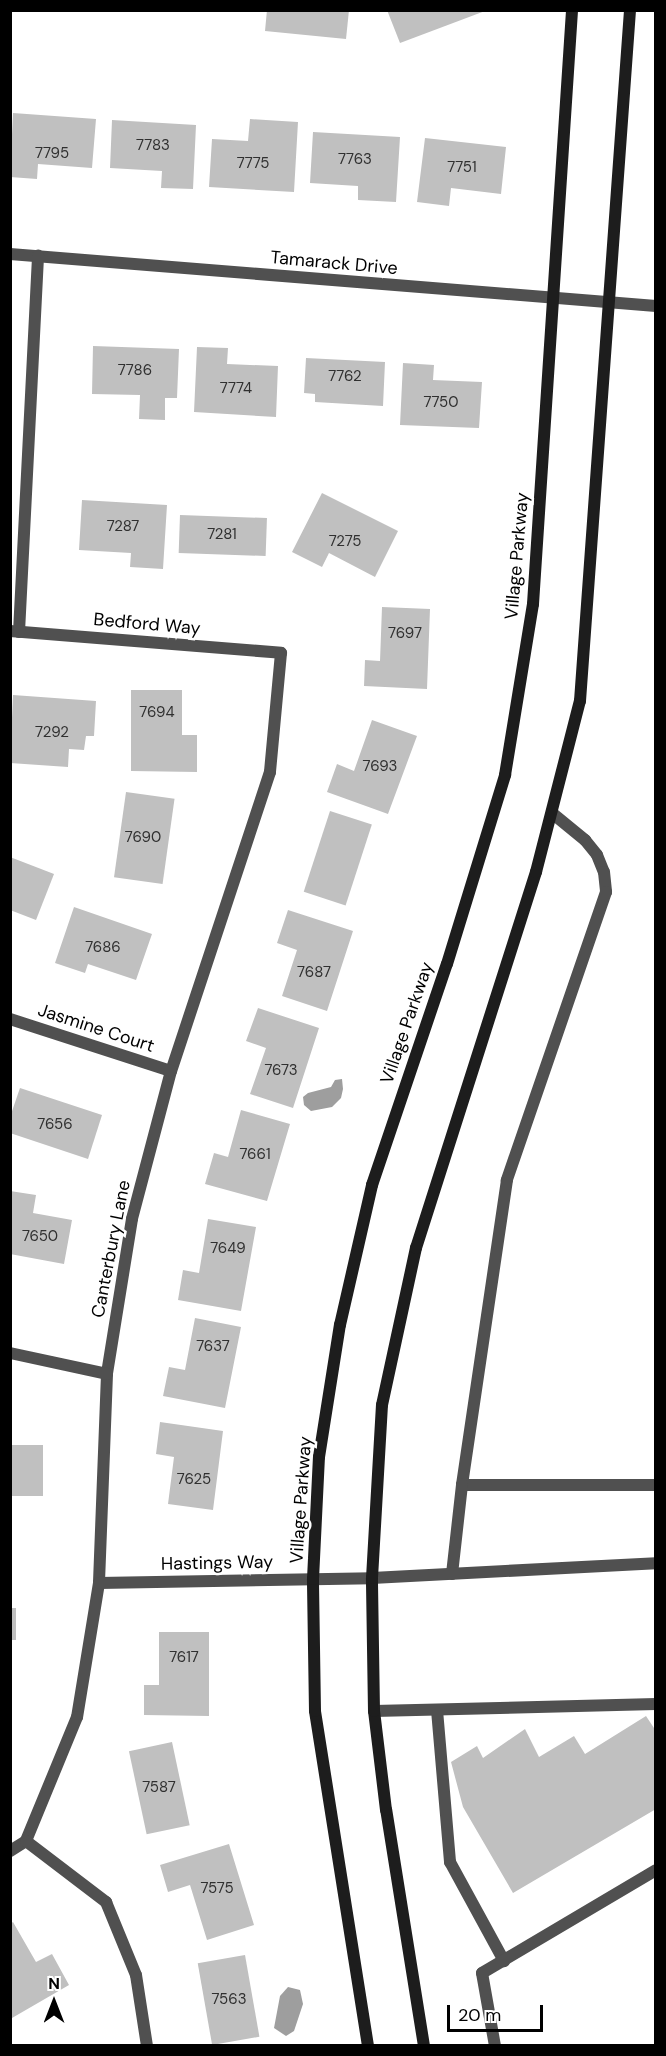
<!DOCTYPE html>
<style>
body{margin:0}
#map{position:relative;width:666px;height:2056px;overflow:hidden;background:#fff;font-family:"DM Sans",sans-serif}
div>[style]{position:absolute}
.water>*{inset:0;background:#9e9e9e}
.building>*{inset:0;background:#c0c0c0;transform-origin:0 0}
.lane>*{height:12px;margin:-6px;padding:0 6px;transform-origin:6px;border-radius:6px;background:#505050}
.street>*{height:12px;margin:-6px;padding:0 6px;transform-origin:6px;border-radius:6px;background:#505050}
.secondary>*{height:12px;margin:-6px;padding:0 6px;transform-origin:6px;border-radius:6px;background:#1d1d1d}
span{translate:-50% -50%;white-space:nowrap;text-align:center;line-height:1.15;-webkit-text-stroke:5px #fff;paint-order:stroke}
.number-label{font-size:15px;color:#303030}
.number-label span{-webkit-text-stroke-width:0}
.street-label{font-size:18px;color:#000}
.frame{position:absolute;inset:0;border:12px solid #000;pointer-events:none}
.north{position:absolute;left:24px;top:1972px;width:60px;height:60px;-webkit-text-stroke:4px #fff;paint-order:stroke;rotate:0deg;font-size:16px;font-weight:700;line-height:24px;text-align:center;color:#000}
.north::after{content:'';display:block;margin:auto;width:21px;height:27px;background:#000;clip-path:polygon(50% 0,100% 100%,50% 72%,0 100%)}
.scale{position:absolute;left:447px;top:2005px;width:96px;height:27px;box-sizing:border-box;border:3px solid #000;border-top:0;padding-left:8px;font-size:18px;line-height:21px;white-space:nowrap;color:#000;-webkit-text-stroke:4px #fff;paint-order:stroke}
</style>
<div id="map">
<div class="water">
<i style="clip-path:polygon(342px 1079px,343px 1089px,341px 1098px,332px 1107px,311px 1111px,304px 1105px,303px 1097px,308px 1093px,331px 1087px,335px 1080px)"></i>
<i style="clip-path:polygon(288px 1987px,300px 1990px,303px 2004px,294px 2031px,286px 2036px,274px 2028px,280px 1996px)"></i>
</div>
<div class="building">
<i style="clip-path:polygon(267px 10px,349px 10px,346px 39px,265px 31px)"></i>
<i style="clip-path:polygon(387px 10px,485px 10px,485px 11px,400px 43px)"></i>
<i style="clip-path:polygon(13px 113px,96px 119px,92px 168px,38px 164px,37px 179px,10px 177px)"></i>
<i style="clip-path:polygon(250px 119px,298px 122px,294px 192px,209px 187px,212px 139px,248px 141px)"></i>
<i style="clip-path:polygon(112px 120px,196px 125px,193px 189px,161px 188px,162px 171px,110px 168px)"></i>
<i style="clip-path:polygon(313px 132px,400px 137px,396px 202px,358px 200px,358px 186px,310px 183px)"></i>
<i style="clip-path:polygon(425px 138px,506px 147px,501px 194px,451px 188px,449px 206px,417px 202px)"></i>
<i style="clip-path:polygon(93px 346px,179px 349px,177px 398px,165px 398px,165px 420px,139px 419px,140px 395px,92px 394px)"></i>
<i style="clip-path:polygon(197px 347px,228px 348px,227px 364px,278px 366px,276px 417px,194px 412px)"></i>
<i style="clip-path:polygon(306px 358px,385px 362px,383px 406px,315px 402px,315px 394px,304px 393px)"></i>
<i style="clip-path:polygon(403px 363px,434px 365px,433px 380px,482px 382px,479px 428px,400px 425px)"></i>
<i style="clip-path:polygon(322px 493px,398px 531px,375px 577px,329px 553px,322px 567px,292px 552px)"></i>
<i style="clip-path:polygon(82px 500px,167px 505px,163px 569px,130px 567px,131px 553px,79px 550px)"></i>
<i style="left:180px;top:515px;width:87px;height:38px;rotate:2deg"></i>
<i style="clip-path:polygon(382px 607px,430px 609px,427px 689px,364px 686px,365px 660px,380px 661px)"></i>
<i style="clip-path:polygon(131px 690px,182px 690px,182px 735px,197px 735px,197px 772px,131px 771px)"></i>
<i style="clip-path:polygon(13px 695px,96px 701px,94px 736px,86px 736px,84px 750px,69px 749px,68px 767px,10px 763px)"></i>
<i style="clip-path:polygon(372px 720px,417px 736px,388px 814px,327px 792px,337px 764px,354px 771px)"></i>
<i style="left:126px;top:792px;width:49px;height:86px;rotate:8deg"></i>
<i style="left:330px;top:811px;width:44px;height:85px;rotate:18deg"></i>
<i style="clip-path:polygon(10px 857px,54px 874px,36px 920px,10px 910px)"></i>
<i style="clip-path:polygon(74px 907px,152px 934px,136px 980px,88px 964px,85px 973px,55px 963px)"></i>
<i style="clip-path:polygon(288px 910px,353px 931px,327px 1011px,282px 996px,297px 950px,277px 943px)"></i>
<i style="clip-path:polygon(258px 1008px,319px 1028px,293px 1108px,250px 1094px,266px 1048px,246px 1041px)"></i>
<i style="clip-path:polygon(20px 1088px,102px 1115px,88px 1159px,10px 1133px,10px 1117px)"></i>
<i style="clip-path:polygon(241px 1110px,290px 1124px,267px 1201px,205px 1184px,214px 1153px,228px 1157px)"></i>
<i style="clip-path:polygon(10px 1191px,36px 1195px,33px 1213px,72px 1220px,64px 1264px,10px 1254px)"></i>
<i style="clip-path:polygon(208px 1219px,256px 1227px,241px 1311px,178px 1300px,183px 1270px,199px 1273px)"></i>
<i style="clip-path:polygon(195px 1318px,241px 1327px,225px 1408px,163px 1396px,169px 1367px,185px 1370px)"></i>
<i style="clip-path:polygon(160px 1422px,223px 1431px,213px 1510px,168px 1504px,174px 1457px,156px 1454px)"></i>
<i style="left:10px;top:1445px;width:33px;height:51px"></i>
<i style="left:10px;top:1608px;width:6px;height:32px"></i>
<i style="clip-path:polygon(159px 1632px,209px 1632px,209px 1716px,144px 1715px,144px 1685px,159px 1685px)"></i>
<i style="clip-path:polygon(646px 1716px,656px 1731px,656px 1809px,513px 1893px,463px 1807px,451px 1762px,477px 1746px,483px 1758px,525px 1729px,539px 1757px,574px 1736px,585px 1754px)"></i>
<i style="left:172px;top:1742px;width:85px;height:44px;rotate:78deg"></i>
<i style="clip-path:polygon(229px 1844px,254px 1925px,207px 1940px,190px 1885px,168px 1892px,160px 1865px)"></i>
<i style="clip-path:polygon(13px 1922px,36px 1962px,52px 1954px,69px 1985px,12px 2018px,10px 1924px)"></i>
<i style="left:245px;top:1955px;width:83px;height:48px;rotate:80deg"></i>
</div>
<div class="lane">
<i style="left:552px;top:813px;width:43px;rotate:39.3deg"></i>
<i style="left:585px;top:840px;width:19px;rotate:51deg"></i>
<i style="left:597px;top:855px;width:18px;rotate:68deg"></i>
<i style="left:604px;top:872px;width:20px;rotate:84deg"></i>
<i style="left:606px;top:892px;width:305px;rotate:109deg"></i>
<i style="left:507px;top:1180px;width:308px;rotate:98.4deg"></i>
<i style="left:462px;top:1485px;width:194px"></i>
<i style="left:452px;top:1574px;width:90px;rotate:-83.6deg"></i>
<i style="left:372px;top:1578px;width:284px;rotate:-3deg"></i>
<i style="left:437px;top:1710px;width:153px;rotate:85.1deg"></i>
<i style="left:450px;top:1862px;width:113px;rotate:61.4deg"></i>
<i style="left:374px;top:1711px;width:282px;rotate:-1.4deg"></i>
<i style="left:495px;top:2046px;width:74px;rotate:-100.1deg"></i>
<i style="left:482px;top:1973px;width:202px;rotate:-30.6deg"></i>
</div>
<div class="street">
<i style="left:10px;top:254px;width:648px;rotate:4.6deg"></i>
<i style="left:10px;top:631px;width:272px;rotate:4.6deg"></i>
<i style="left:281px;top:653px;width:120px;rotate:95.3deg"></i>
<i style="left:270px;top:772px;width:315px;rotate:108.3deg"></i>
<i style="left:171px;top:1071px;width:153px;rotate:104.8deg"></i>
<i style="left:132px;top:1219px;width:157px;rotate:99.2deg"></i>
<i style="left:107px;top:1374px;width:209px;rotate:92.2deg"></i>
<i style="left:99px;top:1583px;width:136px;rotate:99.3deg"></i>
<i style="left:77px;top:1717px;width:134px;rotate:112.4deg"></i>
<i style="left:26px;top:1841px;width:19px;rotate:148deg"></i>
<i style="left:19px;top:632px;width:377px;rotate:-87.1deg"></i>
<i style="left:10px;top:1019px;width:169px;rotate:17.9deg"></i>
<i style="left:10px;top:1353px;width:99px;rotate:12.2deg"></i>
<i style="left:99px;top:1583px;width:273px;rotate:-1deg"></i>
<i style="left:26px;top:1841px;width:101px;rotate:37.3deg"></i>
<i style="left:106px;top:1902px;width:79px;rotate:67.7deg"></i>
<i style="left:136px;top:1975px;width:72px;rotate:81.2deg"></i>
</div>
<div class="secondary">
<i style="left:368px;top:2046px;width:339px;rotate:-99deg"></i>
<i style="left:315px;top:1711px;width:132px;rotate:-90.9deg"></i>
<i style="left:313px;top:1579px;width:122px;rotate:-87.2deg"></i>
<i style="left:319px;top:1457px;width:134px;rotate:-81deg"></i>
<i style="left:340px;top:1325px;width:144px;rotate:-77.1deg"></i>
<i style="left:372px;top:1185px;width:233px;rotate:-71.3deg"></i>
<i style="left:447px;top:964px;width:198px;rotate:-72.9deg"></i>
<i style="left:505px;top:775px;width:173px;rotate:-80.7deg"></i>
<i style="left:533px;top:604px;width:595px;rotate:-86.24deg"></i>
<i style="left:424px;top:2046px;width:239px;rotate:-99.1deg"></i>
<i style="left:386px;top:1810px;width:100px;rotate:-96.9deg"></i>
<i style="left:374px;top:1711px;width:133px;rotate:-90.9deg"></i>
<i style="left:372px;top:1578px;width:173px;rotate:-86.7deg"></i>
<i style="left:382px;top:1405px;width:161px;rotate:-77.8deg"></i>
<i style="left:416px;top:1248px;width:395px;rotate:-72.3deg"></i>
<i style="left:536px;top:872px;width:177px;rotate:-75.6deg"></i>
<i style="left:580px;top:701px;width:693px;rotate:-85.86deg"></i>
</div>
<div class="number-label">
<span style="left:153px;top:146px">7783</span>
<span style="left:52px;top:154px">7795</span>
<span style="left:355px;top:160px">7763</span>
<span style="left:253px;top:164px">7775</span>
<span style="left:462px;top:168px">7751</span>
<span style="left:135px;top:371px">7786</span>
<span style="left:345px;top:377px">7762</span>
<span style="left:236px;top:389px">7774</span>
<span style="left:441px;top:403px">7750</span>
<span style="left:123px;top:527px">7287</span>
<span style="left:222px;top:535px">7281</span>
<span style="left:345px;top:542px">7275</span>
<span style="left:405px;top:634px">7697</span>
<span style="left:157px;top:713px">7694</span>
<span style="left:52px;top:733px">7292</span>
<span style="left:380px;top:767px">7693</span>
<span style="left:143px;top:838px">7690</span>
<span style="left:103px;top:948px">7686</span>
<span style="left:314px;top:973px">7687</span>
<span style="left:281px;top:1071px">7673</span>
<span style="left:55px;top:1125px">7656</span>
<span style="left:255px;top:1155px">7661</span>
<span style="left:40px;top:1237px">7650</span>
<span style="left:228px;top:1249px">7649</span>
<span style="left:213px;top:1347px">7637</span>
<span style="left:194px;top:1480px">7625</span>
<span style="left:184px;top:1658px">7617</span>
<span style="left:159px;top:1788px">7587</span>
<span style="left:217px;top:1889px">7575</span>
<span style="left:229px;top:2000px">7563</span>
</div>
<div class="street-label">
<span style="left:334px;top:263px;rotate:5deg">Tamarack Drive</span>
<span style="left:517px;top:556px;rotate:-85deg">Village Parkway</span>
<span style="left:147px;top:624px;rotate:5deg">Bedford Way</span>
<span style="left:407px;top:1023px;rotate:-71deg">Village Parkway</span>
<span style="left:96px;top:1028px;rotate:18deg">Jasmine Court</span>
<span style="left:111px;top:1249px;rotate:-79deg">Canterbury Lane</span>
<span style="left:301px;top:1500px;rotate:-86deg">Village Parkway</span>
<span style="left:217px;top:1563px;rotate:-1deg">Hastings Way</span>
</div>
<div class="frame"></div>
<div class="north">N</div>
<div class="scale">20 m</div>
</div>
